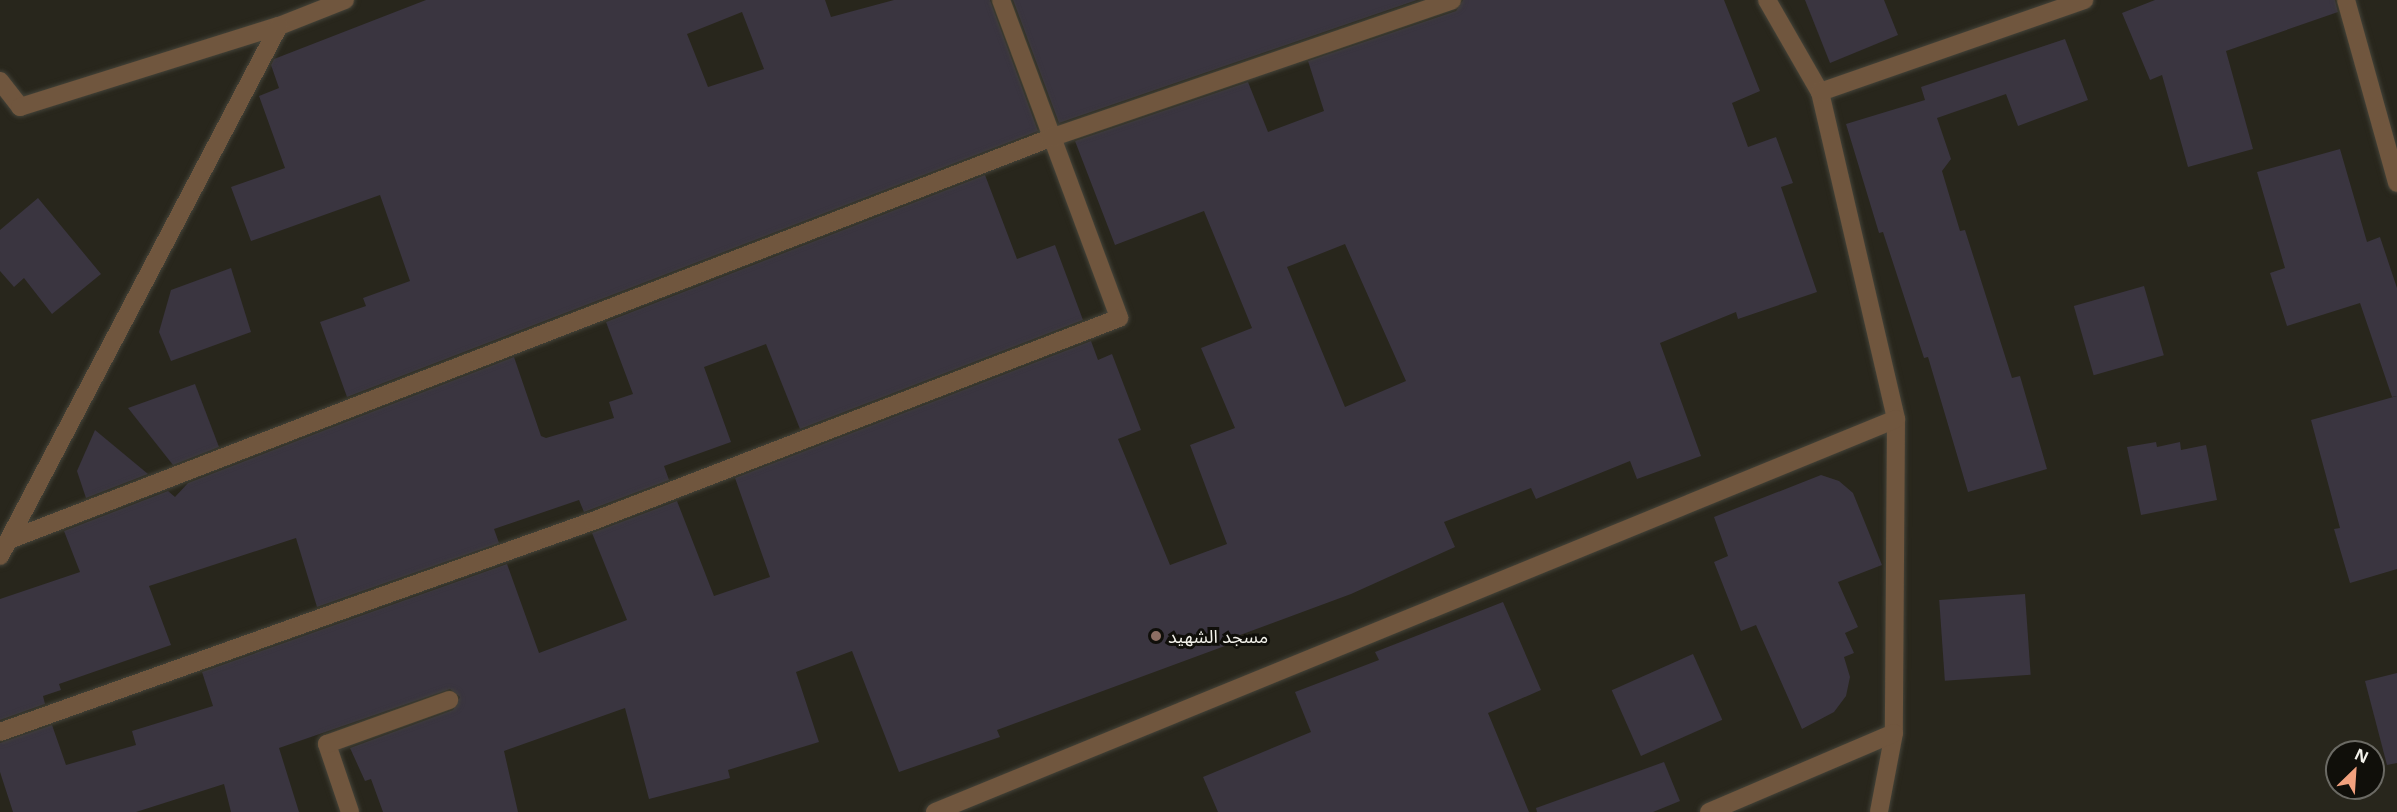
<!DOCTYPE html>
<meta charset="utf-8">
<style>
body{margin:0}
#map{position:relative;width:2397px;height:812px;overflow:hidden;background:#28261c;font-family:"Noto Sans","Noto Sans Arabic",sans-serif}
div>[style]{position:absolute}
.building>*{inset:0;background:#3a3540;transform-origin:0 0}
.roads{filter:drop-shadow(0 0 2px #444339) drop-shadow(0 0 2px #444339)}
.service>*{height:18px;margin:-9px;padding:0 9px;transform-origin:9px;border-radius:9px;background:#70563e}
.minor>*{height:18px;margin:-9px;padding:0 9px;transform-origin:9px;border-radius:9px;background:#70563e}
.tertiary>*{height:18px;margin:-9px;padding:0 9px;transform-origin:9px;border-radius:9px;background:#70563e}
.dots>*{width:16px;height:16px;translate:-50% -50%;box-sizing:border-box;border:3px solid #100f0a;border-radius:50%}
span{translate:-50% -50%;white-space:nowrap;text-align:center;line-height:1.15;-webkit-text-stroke:6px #100f0a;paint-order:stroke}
.poi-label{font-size:18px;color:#f3f2eb}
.left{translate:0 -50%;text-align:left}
.north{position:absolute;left:2325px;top:740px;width:60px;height:60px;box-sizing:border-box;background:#100f0a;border:2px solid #6b6a64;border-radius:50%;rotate:25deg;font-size:16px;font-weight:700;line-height:24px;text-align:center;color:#f3f2eb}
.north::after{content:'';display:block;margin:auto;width:21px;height:27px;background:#f2a17e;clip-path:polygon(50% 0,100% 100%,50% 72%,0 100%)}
</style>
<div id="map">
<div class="building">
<i style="clip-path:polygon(evenodd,426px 0,825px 0,831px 17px,894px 0,990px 0,1038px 131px,347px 397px,320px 322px,366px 306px,363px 298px,410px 281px,380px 195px,251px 241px,231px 187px,285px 168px,259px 96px,279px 88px,271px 65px,274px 59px,426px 0,742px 12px,764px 69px,708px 87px,687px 34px,742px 12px)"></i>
<i style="clip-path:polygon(1013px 0,1417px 0,1059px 123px)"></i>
<i style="clip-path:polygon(evenodd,1463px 0,1724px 0,1760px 91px,1732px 103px,1748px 147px,1776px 137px,1793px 183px,1781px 187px,1817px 292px,1738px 319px,1736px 312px,1660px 343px,1701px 456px,1637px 479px,1630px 461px,1536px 499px,1531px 488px,1444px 522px,1455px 547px,1351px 594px,1232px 638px,1233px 643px,997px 730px,1000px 737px,899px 772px,852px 651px,796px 672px,819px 742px,728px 770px,730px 778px,649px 799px,625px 708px,504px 751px,518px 812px,383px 812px,371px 779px,365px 781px,350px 748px,453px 710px,460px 697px,450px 689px,279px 748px,299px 812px,231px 812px,224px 784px,136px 812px,13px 812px,0 772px,0 743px,52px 725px,66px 765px,136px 745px,132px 731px,213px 706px,202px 672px,507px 564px,539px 653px,627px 620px,592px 533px,677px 501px,714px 596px,770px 577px,735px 478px,1091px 341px,1098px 360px,1112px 354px,1141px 430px,1118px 439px,1170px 565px,1227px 544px,1190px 445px,1235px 428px,1201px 348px,1252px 328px,1204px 211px,1115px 245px,1075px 141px,1248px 82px,1268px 132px,1324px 111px,1308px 61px,1456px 11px,1463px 0,1345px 244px,1406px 381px,1345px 407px,1287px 267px,1345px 244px)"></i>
<i style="clip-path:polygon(1805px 0,1884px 0,1898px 35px,1830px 63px)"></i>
<i style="clip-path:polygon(2155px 0,2335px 0,2338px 12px,2226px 51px,2253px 149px,2188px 167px,2162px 75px,2150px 80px,2122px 13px)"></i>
<i style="clip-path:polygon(2065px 39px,2088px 100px,2018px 126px,2006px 94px,1937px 118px,1951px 159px,1942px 171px,1960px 231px,1965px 230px,2012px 378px,2020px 376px,2047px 469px,1968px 492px,1928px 357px,1924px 358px,1883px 232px,1879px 233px,1846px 124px,1925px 100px,1921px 87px)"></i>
<i style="clip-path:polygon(2340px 149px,2367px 242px,2380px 237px,2397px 288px,2397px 396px,2392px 397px,2360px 303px,2287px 326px,2270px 273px,2285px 268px,2257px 172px)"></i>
<i style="clip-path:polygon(985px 175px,1017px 259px,1055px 245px,1083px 320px,800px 429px,766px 344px,704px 367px,731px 442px,664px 466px,669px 480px,584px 512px,579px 500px,494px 529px,499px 543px,317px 607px,296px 538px,149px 586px,171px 645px,59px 684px,61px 690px,43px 696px,45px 704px,0 720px,0 599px,80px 572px,64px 531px,168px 491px,175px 497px,188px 483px,514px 357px,541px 436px,546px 438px,614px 418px,609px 402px,633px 394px,606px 322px)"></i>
<i style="clip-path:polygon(38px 198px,101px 274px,52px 314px,24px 278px,14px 287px,0 271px,0 230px)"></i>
<i style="clip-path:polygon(231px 268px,251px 332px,171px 361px,159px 332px,171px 290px)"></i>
<i style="left:2144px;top:286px;width:72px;height:73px;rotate:74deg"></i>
<i style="clip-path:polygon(195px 384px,219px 447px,173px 465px,128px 408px)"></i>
<i style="clip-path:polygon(2397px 396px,2397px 569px,2350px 583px,2334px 529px,2340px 528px,2311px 420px)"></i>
<i style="clip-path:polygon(95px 430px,148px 474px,86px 498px,77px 471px)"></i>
<i style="clip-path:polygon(2156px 442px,2157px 447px,2180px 442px,2181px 450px,2206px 445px,2217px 500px,2141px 515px,2127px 447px)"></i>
<i style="clip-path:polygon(1821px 475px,1839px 481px,1853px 493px,1882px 565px,1838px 582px,1858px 627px,1845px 633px,1854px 653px,1844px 657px,1850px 677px,1846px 696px,1834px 712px,1802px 729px,1756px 625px,1741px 631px,1714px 562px,1728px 556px,1714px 517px)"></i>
<i style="left:2025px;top:594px;width:81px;height:86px;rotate:86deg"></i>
<i style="clip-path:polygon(1503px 602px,1541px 690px,1488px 713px,1529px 812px,1218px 812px,1203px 777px,1311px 732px,1295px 692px,1379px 660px,1375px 652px)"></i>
<i style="left:1693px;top:654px;width:72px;height:89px;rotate:66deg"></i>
<i style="clip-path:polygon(2397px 673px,2397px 763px,2387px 765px,2365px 681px)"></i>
<i style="clip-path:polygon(1664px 762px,1680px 801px,1653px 812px,1537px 812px,1536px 808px)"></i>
</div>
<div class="roads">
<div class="service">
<i style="left:1001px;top:0;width:339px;rotate:69.6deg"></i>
</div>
<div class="minor">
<i style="left:1767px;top:0;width:106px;rotate:60.1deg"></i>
<i style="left:1820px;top:92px;width:336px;rotate:76.9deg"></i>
<i style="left:1896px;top:419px;width:314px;rotate:90.4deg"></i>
<i style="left:1894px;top:733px;width:80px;rotate:100.8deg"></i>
<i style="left:2346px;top:0;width:190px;rotate:74.4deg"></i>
<i style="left:0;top:81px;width:33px;rotate:52deg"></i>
<i style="left:1820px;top:92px;width:280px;rotate:-19.2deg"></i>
<i style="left:9px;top:540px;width:1116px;rotate:-21.11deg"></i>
<i style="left:1050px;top:138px;width:425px;rotate:-18.9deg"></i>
<i style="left:0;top:732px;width:629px;rotate:-19.59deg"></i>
<i style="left:593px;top:521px;width:564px;rotate:-21.1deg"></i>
<i style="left:350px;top:812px;width:72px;rotate:-108.7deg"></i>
<i style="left:327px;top:744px;width:130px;rotate:-19.8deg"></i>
<i style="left:935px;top:812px;width:1038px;rotate:-22.24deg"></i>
<i style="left:1709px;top:812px;width:201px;rotate:-23.1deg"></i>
</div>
<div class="tertiary">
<i style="left:20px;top:107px;width:271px;rotate:-17.4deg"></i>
<i style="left:279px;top:26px;width:71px;rotate:-21.5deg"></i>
<i style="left:0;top:556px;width:599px;rotate:-62.24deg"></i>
</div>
</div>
<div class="dots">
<i style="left:1156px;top:636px;background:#8d6e63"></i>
</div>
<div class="poi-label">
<span class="left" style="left:1168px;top:636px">مسجد الشهيد</span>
</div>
<div class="north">N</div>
</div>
